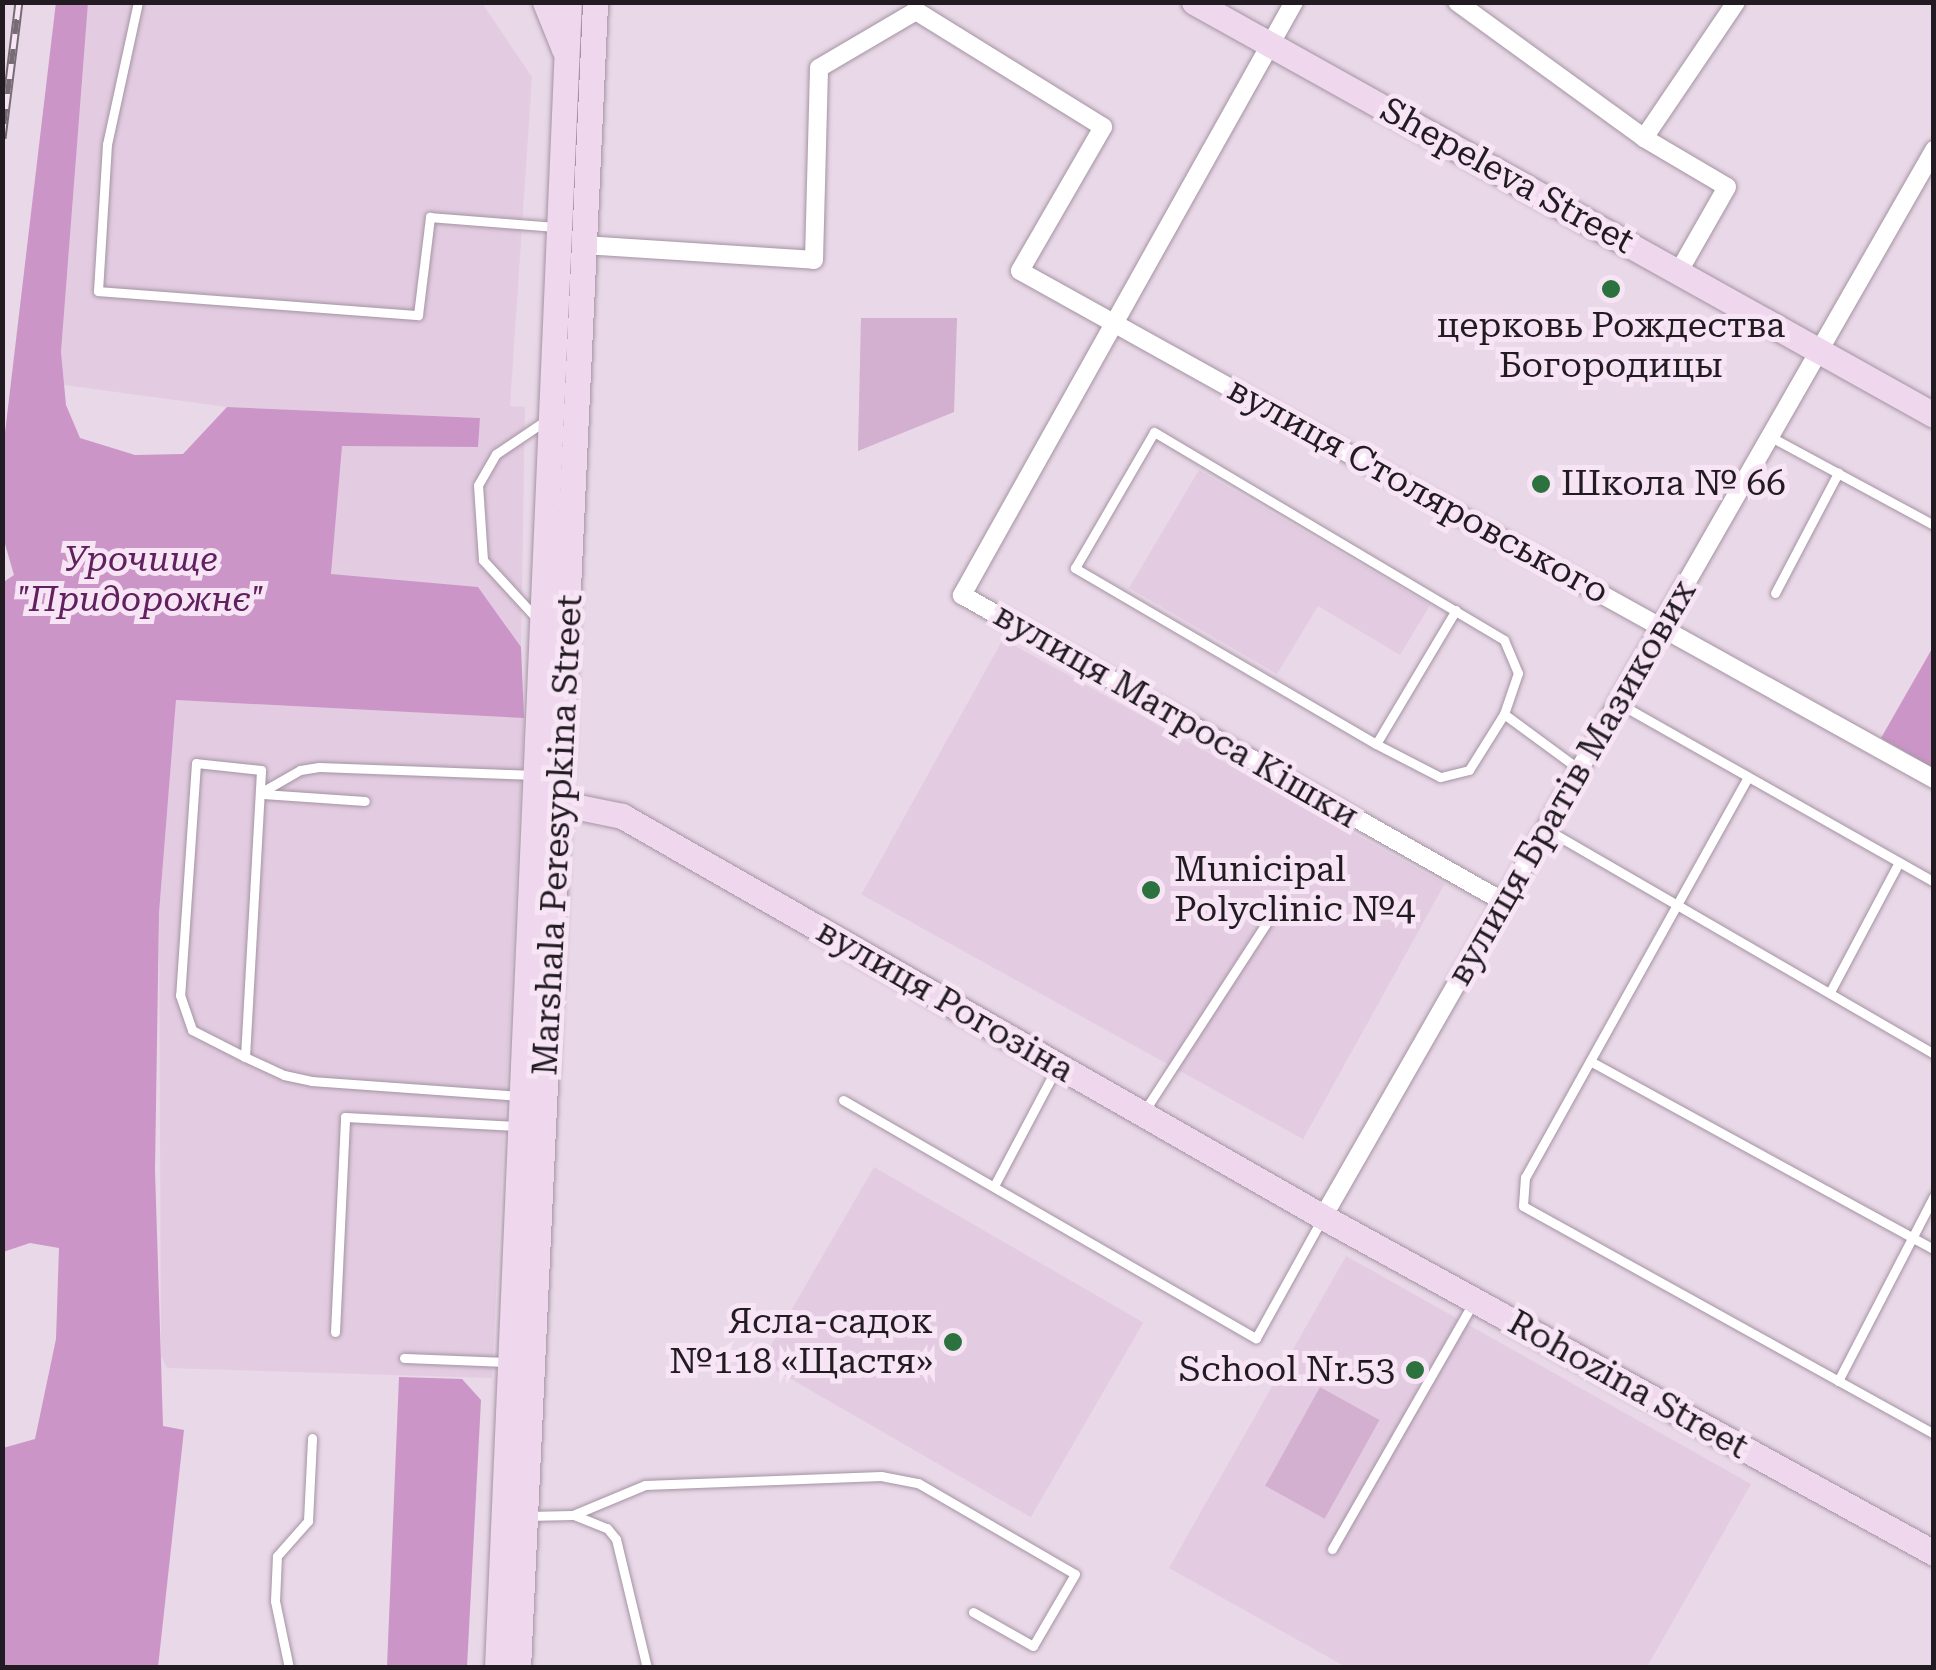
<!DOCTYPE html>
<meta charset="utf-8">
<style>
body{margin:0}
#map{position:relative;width:1936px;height:1670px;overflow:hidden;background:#e9d8e7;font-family:"Roboto Serif",serif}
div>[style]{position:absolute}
.built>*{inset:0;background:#e3cce1;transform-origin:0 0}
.green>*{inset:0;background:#d3afd0;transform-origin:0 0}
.forest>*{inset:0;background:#cc95c8}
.roads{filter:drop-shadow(0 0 2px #a494a3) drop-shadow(0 0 2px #a494a3)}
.lane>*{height:9px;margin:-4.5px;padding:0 4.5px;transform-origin:4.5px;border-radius:4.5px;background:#fff}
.street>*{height:18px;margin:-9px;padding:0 9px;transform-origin:9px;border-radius:9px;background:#fff}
.secondary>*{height:25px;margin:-12.5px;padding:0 12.5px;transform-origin:12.5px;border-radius:12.5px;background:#efd7ed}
.rail>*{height:9px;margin-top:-4.5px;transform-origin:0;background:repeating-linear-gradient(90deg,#f7e5f5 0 15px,#776c76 0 30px);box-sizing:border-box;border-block:2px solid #776c76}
.dots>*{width:28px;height:28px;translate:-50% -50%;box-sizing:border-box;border:5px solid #f7e5f5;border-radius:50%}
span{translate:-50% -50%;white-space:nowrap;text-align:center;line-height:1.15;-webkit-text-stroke:10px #f7e5f5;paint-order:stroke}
.street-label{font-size:35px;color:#221c22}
.poi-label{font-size:35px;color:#221c22}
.left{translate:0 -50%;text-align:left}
.right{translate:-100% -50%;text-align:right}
.park-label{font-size:35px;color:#61215f;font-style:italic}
.frame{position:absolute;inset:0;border:5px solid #221c22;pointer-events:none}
</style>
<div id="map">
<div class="built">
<div style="clip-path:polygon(88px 3px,482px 3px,532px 77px,510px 406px,525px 407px,521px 647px,478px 587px,331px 575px,341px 445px,477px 447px,480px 418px,227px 407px,64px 385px,61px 352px)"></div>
<div style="clip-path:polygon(1199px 470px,1430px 605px,1400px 655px,1318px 606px,1277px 674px,1129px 588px)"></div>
<div style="left:1003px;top:639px;width:505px;height:292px;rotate:29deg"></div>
<div style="clip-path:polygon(176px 700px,524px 718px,492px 1378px,167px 1368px,161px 1356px,159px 914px)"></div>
<div style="left:874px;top:1167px;width:311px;height:225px;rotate:30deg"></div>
<div style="clip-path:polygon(1346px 1256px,1751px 1484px,1647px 1667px,1346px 1667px,1169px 1568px)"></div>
</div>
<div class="green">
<div style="clip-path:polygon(861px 318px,957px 318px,954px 412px,858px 451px)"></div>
<div style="left:1320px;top:1387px;width:68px;height:113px;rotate:29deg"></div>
</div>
<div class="forest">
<div style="clip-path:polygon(56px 2px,88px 3px,61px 352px,66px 405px,80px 438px,135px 455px,183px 454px,227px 407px,480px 418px,478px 447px,342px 446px,331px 574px,478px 587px,521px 647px,524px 718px,176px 700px,159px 913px,155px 1170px,163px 1426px,184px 1430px,158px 1667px,3px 1667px,3px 1448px,35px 1439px,56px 1339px,59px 1248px,30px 1243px,3px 1252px,2px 583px,14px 575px,3px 537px,2px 458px)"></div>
<div style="clip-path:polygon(1933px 647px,1933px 768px,1881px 738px)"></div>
<div style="clip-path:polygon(399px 1377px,462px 1379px,481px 1400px,467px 1667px,387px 1667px)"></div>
</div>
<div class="roads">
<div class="lane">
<div style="left:138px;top:2px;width:145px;rotate:102.3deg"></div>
<div style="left:107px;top:144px;width:147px;rotate:93.5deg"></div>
<div style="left:98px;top:291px;width:321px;rotate:4.3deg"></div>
<div style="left:418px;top:315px;width:99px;rotate:-83deg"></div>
<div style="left:430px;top:217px;width:128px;rotate:4.5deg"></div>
<div style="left:1154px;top:432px;width:407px;rotate:30.7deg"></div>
<div style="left:1504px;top:640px;width:36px;rotate:67deg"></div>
<div style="left:1518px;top:673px;width:43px;rotate:108.9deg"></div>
<div style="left:1504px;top:714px;width:66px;rotate:122deg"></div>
<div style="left:1469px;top:770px;width:30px;rotate:166deg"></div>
<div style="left:1440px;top:777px;width:72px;rotate:-152.7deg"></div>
<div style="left:1376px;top:744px;width:349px;rotate:-149.7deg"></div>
<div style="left:1075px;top:568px;width:157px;rotate:-59.8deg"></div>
<div style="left:1771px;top:437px;width:185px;rotate:28.4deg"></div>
<div style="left:1775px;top:593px;width:136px;rotate:-62.3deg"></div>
<div style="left:539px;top:621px;width:83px;rotate:-132.6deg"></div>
<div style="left:483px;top:560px;width:75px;rotate:-93.8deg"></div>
<div style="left:478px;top:485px;width:36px;rotate:-60deg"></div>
<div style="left:496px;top:454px;width:59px;rotate:-34deg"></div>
<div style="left:1618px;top:703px;width:363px;rotate:29.5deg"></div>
<div style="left:1504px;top:714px;width:93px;rotate:36.3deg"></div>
<div style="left:1376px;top:744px;width:156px;rotate:-59.2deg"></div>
<div style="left:1748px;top:777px;width:458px;rotate:119.1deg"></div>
<div style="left:1525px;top:1177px;width:29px;rotate:94deg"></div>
<div style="left:1523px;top:1206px;width:470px;rotate:29deg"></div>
<div style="left:260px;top:793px;width:46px;rotate:-29.9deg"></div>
<div style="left:300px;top:770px;width:19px;rotate:-9deg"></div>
<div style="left:319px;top:767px;width:216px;rotate:2.1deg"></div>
<div style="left:263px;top:794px;width:102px;rotate:3.9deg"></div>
<div style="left:1546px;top:829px;width:449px;rotate:30.1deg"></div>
<div style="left:1830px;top:992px;width:147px;rotate:-62deg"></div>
<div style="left:245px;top:1057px;width:287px;rotate:-86.8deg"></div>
<div style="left:261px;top:770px;width:65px;rotate:-173.9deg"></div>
<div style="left:196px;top:763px;width:233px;rotate:93.9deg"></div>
<div style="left:180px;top:995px;width:37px;rotate:71deg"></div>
<div style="left:192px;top:1030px;width:59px;rotate:27deg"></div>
<div style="left:245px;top:1057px;width:43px;rotate:24.8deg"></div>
<div style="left:284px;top:1075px;width:29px;rotate:12deg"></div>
<div style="left:312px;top:1081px;width:208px;rotate:4.1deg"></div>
<div style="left:1590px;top:1061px;width:392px;rotate:28.7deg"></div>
<div style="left:843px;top:1100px;width:477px;rotate:30deg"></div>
<div style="left:1256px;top:1338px;width:136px;rotate:-61deg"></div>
<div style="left:1145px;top:1110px;width:228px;rotate:-57deg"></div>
<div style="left:994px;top:1186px;width:132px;rotate:-62.1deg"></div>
<div style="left:335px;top:1332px;width:215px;rotate:-87.3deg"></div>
<div style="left:345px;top:1117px;width:172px;rotate:3deg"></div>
<div style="left:404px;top:1358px;width:104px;rotate:2.2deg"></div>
<div style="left:1838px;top:1381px;width:208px;rotate:-62.6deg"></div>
<div style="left:574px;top:1515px;width:35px;rotate:22deg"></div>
<div style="left:607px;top:1528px;width:14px;rotate:51deg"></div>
<div style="left:616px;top:1539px;width:133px;rotate:76.5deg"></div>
<div style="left:526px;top:1516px;width:47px;rotate:-1.2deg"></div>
<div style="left:573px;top:1515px;width:78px;rotate:-22.6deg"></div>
<div style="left:645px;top:1485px;width:236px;rotate:-2.2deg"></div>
<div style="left:881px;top:1476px;width:38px;rotate:11deg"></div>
<div style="left:918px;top:1483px;width:181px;rotate:30.1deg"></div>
<div style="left:1075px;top:1574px;width:83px;rotate:120.3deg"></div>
<div style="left:1033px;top:1646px;width:69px;rotate:-150.5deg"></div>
<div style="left:1332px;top:1549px;width:284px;rotate:-60.2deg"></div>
<div style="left:289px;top:1668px;width:68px;rotate:-101.8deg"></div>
<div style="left:275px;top:1601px;width:45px;rotate:-87.5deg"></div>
<div style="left:277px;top:1556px;width:47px;rotate:-48.5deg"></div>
<div style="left:308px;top:1521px;width:83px;rotate:-87.2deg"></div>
</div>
<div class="street">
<div style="left:1294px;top:2px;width:680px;rotate:119.24deg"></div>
<div style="left:962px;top:595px;width:623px;rotate:29.53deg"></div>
<div style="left:1457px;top:2px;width:231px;rotate:36deg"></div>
<div style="left:1644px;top:138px;width:96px;rotate:30.6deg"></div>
<div style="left:1727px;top:187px;width:97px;rotate:119.7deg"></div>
<div style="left:1644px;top:138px;width:164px;rotate:-55.9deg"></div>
<div style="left:585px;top:245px;width:229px;rotate:3.7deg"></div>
<div style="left:814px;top:260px;width:192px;rotate:-88.5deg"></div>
<div style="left:819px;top:68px;width:113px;rotate:-30.4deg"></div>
<div style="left:916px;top:11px;width:220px;rotate:31.8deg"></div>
<div style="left:1103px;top:127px;width:166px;rotate:120deg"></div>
<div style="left:1020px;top:271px;width:1046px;rotate:29.07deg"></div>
<div style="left:1323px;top:1217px;width:1230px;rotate:-60.2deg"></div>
</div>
<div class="secondary">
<div style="left:545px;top:2px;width:51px;rotate:68deg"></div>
<div style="left:1194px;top:2px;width:847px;rotate:29.17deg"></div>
<div style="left:544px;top:800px;width:80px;rotate:11.6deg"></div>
<div style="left:622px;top:816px;width:808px;rotate:29.77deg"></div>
<div style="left:1323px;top:1217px;width:697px;rotate:28.81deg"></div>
<div style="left:497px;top:1668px;width:1668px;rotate:-87.53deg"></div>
<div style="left:518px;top:1668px;width:1668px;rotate:-87.35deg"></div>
</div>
</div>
<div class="rail">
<div style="left:2px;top:138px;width:137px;rotate:-82.9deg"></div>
</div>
<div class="dots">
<div style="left:1611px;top:289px;background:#2c723e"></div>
<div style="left:1541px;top:484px;background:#2c723e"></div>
<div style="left:1151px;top:890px;background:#2c723e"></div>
<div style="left:953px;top:1342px;background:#2c723e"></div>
<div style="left:1415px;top:1370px;background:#2c723e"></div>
</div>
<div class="street-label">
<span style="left:1507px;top:176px;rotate:29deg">Shepeleva Street</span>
<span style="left:1418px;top:491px;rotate:29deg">вулиця Столяровського</span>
<span style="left:1176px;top:716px;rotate:30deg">вулиця Матроса Кішки</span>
<span style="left:1572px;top:783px;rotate:-60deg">вулиця Братів Мазикових</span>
<span style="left:558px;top:835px;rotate:-87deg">Marshala Peresypkina Street</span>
<span style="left:945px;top:1001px;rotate:30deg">вулиця Рогозіна</span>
<span style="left:1628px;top:1385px;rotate:29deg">Rohozina Street</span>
</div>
<div class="poi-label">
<span style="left:1611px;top:346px">церковь Рождества<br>Богородицы</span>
<span class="left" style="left:1561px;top:484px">Школа № 66</span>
<span class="left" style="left:1174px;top:890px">Municipal<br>Polyclinic №4</span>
<span class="right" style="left:933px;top:1342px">Ясла-садок<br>№118 «Щастя»</span>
<span class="right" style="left:1395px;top:1370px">School Nr.53</span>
</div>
<div class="park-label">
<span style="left:141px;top:580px">Урочище<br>"Придорожнє"</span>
</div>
<div class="frame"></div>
</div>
